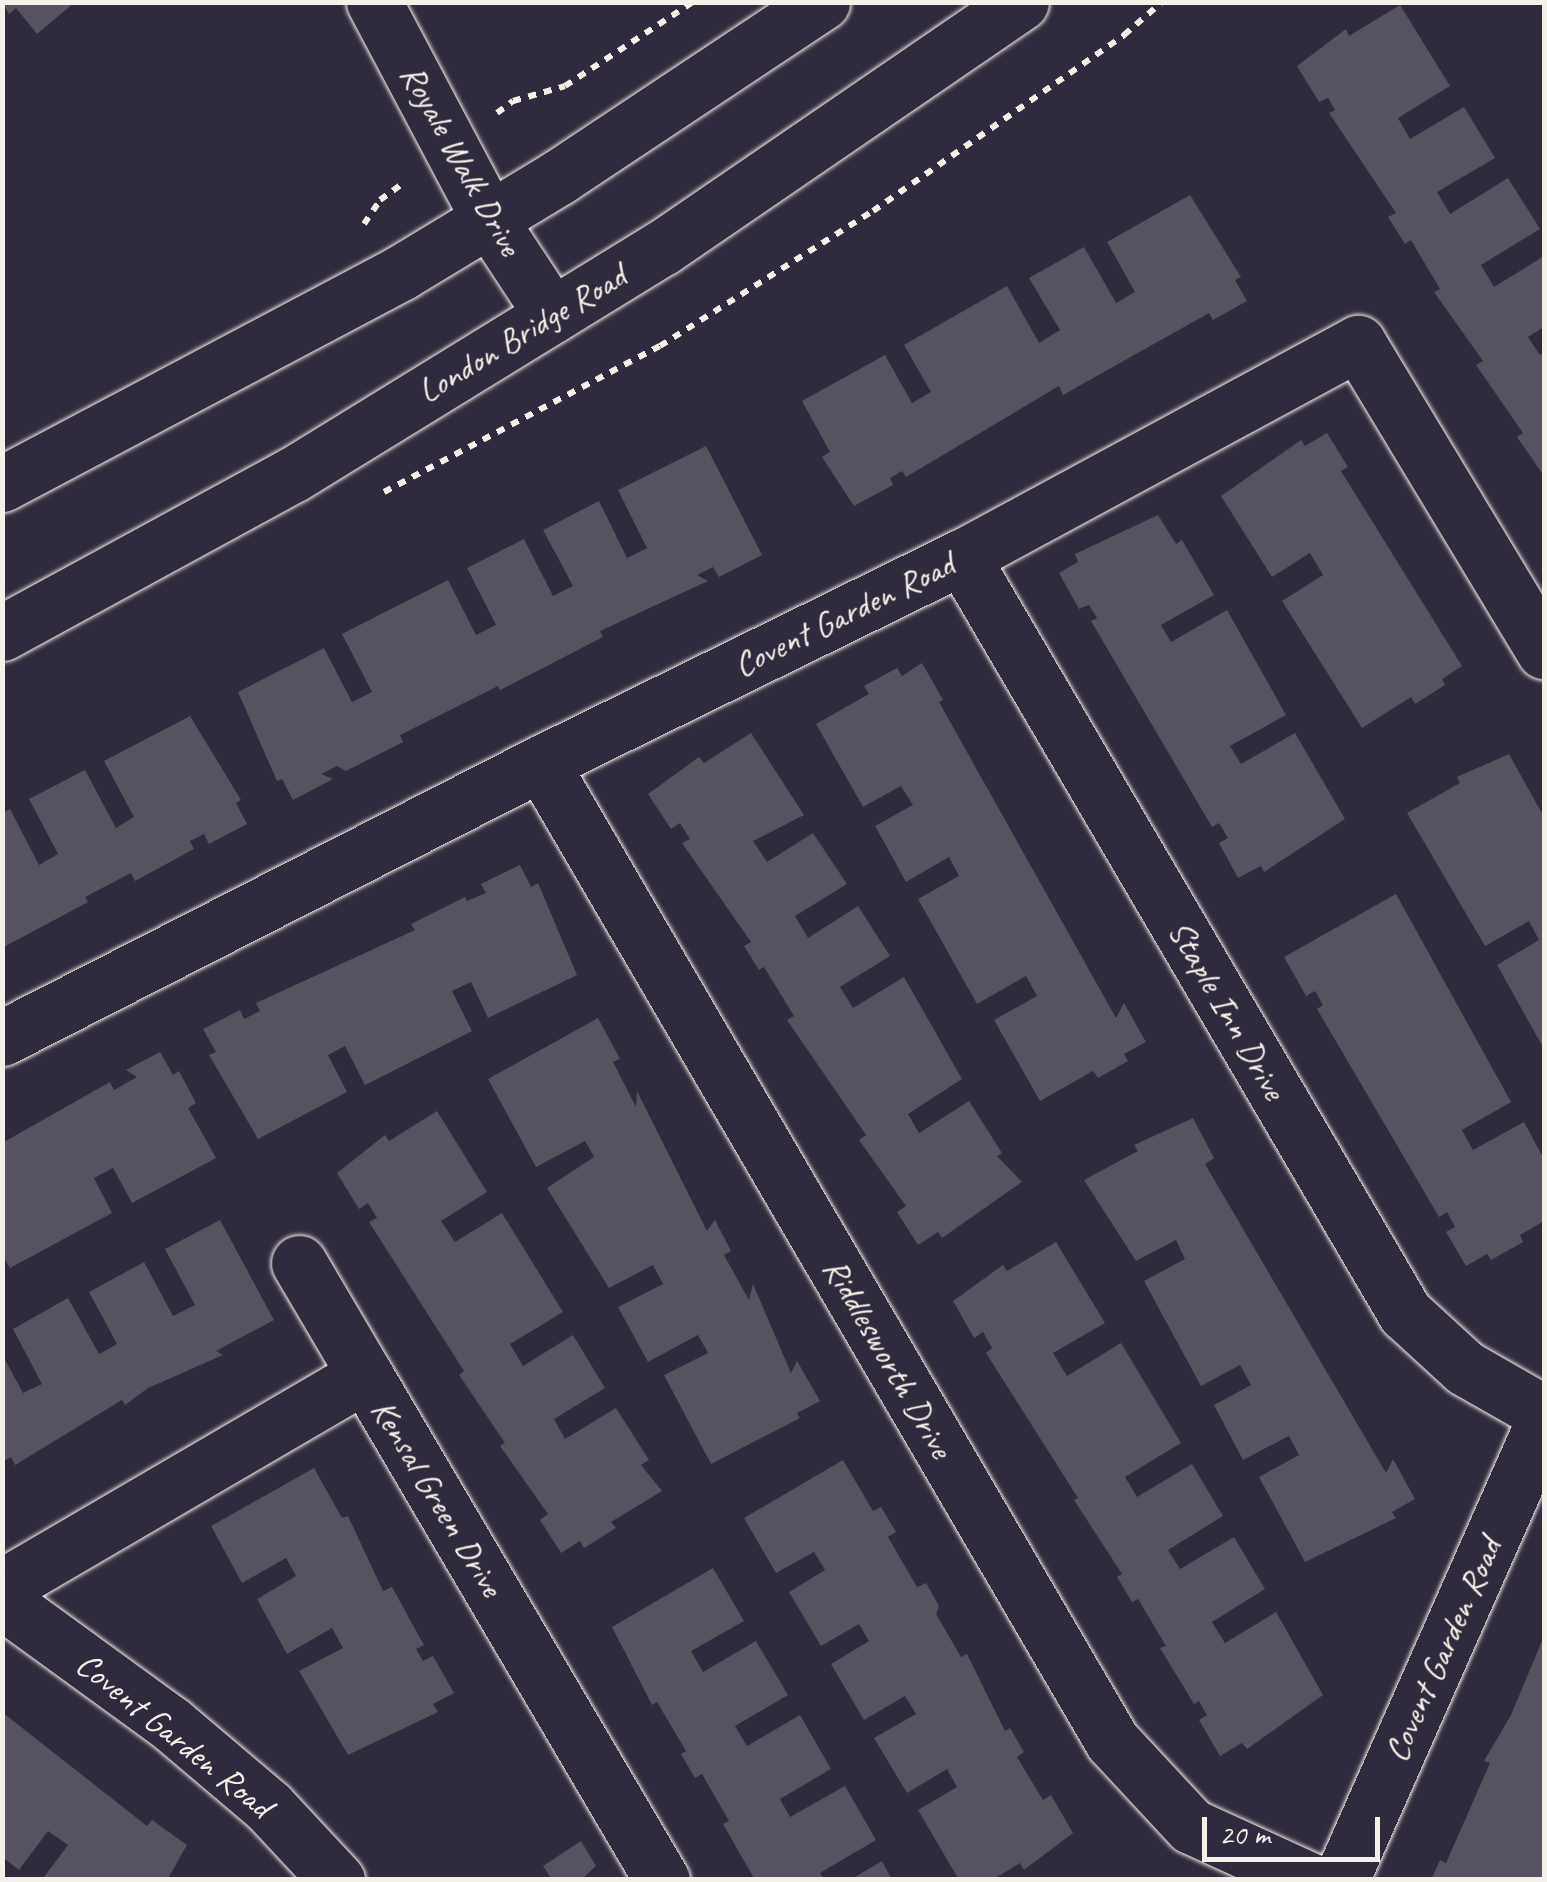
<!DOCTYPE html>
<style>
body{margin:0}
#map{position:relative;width:1547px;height:1882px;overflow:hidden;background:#2f2a3d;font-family:Caveat,sans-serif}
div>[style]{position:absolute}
.building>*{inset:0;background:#56525f}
.path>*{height:6px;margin-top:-3px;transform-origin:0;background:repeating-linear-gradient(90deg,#f4f1e8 0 8px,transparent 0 16px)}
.roads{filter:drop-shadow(0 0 2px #f4f1e8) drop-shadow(0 0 2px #f4f1e8)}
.minor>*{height:55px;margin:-27.5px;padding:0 27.5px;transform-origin:27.5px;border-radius:27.5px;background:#2f2a3d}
.major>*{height:55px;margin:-27.5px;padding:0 27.5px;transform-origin:27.5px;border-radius:27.5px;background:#2f2a3d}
span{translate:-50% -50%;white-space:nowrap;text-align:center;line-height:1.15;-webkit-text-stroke:8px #2f2a3d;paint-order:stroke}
.street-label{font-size:35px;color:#f4f1e8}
.frame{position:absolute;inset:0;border:5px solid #f4f1e8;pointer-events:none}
.scale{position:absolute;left:1202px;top:1817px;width:178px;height:45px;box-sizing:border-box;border:5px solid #f4f1e8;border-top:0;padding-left:12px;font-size:30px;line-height:35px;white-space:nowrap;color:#f4f1e8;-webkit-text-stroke:8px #2f2a3d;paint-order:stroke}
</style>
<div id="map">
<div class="building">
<div style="clip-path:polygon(2px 2px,75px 2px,37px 34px,16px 8px,9px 14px)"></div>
<div style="clip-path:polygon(1400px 5px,1450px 86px,1398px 118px,1410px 139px,1464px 107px,1495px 158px,1437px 192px,1450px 214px,1508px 178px,1540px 229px,1481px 265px,1494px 287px,1544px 256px,1544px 327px,1528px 337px,1540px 355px,1544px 352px,1544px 476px,1517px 437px,1523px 433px,1476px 365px,1483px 361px,1434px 292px,1440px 289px,1411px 240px,1405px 244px,1388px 217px,1396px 213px,1329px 113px,1335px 110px,1328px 98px,1319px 102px,1297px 66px,1346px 29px,1349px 36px)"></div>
<div style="clip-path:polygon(1190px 195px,1241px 277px,1235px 280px,1247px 301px,1213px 320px,1209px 313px,1063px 395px,1059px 386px,906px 477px,902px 471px,890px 478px,893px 485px,854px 506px,822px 457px,830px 452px,802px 401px,885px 355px,912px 403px,931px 392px,904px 345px,1007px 286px,1039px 343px,1060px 330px,1029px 278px,1084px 247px,1116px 303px,1135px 292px,1107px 242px)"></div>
<div style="clip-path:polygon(1327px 433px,1348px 467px,1341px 471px,1462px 666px,1442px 679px,1445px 685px,1415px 704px,1411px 697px,1362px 728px,1282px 601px,1323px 575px,1310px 553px,1272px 577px,1221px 496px,1301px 440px,1305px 446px)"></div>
<div style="clip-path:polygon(706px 446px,762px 555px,719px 577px,713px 567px,697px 575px,708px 581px,600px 631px,603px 637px,500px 690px,498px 686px,400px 735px,403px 742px,346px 771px,337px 766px,321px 774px,333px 779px,293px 800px,282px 779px,277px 781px,238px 692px,324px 648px,352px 702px,372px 692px,342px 634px,448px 580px,476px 635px,496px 625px,467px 568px,524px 539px,553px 596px,573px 586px,543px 530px,599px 501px,627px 558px,647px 548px,618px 490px)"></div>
<div style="clip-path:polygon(1158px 515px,1176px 544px,1182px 540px,1214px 595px,1161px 625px,1171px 642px,1227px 610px,1286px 715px,1230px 746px,1241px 764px,1295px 733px,1345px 819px,1264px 872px,1261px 866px,1238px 878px,1219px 843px,1228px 838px,1219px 823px,1212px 827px,1091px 621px,1097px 618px,1089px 605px,1079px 609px,1059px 573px,1078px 562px,1075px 554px)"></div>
<div style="clip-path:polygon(922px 663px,943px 700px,939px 702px,1116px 1018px,1124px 1003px,1146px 1042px,1124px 1054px,1128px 1061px,1098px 1078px,1093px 1071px,1040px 1101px,994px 1020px,1037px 996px,1026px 976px,977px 1004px,918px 899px,959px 876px,949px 857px,906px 882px,875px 826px,913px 805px,901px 786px,863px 807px,816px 724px,869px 694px,864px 686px,897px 668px,902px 676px)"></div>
<div style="clip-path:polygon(190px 716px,241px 800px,236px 803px,247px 824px,209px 844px,204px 834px,190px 841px,194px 849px,135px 881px,131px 873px,85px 897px,88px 902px,2px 948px,2px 813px,10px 809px,39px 865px,58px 854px,29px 799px,85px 770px,116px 828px,134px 817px,104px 761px)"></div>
<div style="clip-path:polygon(751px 733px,804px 815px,753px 841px,767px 862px,813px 833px,847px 884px,795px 916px,808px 938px,858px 906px,890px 956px,840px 987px,853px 1008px,904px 977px,962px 1079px,908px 1114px,919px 1133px,969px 1101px,1002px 1153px,997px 1156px,1022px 1182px,942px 1238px,938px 1232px,918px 1245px,897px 1212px,906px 1206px,859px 1140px,866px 1135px,787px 1020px,794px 1016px,764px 967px,759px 970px,744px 946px,751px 942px,682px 843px,690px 839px,680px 823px,671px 829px,648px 794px,699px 757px,704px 763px)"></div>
<div style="clip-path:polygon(1509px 754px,1544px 817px,1544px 1049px,1497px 965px,1539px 940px,1529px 921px,1485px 946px,1407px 813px,1460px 783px,1457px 777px)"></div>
<div style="clip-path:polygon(520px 865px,531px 887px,538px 883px,577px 975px,488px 1018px,471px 982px,452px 991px,472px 1031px,365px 1085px,345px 1046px,328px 1055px,347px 1092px,258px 1139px,209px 1055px,216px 1052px,203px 1029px,240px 1010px,244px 1019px,260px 1011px,256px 1003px,415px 930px,411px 924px,465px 897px,467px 901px,486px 893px,481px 884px)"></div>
<div style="clip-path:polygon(1396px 894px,1511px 1102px,1462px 1130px,1473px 1150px,1524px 1122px,1544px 1159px,1544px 1221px,1520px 1235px,1523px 1242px,1491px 1260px,1487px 1254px,1466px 1266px,1446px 1232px,1455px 1227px,1447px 1212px,1439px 1217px,1317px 1009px,1323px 1005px,1315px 991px,1306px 996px,1284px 957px)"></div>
<div style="clip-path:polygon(598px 1018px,620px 1059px,613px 1062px,636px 1107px,637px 1091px,707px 1231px,715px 1220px,731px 1251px,724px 1255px,749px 1300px,753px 1284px,791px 1373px,797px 1361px,820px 1401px,797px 1413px,800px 1418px,711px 1464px,664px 1375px,708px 1353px,698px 1335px,648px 1362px,618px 1307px,663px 1284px,653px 1265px,609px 1288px,547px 1188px,594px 1157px,585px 1141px,536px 1167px,488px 1079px)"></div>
<div style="clip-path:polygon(160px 1052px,173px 1075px,179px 1071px,196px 1103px,188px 1108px,216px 1158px,132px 1203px,113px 1168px,94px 1178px,112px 1213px,10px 1268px,2px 1255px,2px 1143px,110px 1082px,114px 1090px,137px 1077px,126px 1070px)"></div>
<div style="clip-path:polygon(437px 1111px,487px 1192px,441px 1221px,455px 1242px,502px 1213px,563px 1312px,510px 1344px,523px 1366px,573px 1335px,605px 1388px,554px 1419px,565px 1439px,616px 1408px,649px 1460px,641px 1465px,662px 1491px,611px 1522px,616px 1528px,584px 1548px,580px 1541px,561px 1553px,540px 1520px,548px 1514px,500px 1446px,505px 1443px,459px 1375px,464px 1371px,369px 1222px,377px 1218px,368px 1203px,359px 1209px,337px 1173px,385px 1135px,389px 1141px)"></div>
<div style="clip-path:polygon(1193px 1118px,1214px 1158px,1205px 1164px,1386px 1473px,1393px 1459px,1415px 1499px,1392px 1512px,1396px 1518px,1305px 1562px,1259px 1477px,1299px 1455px,1289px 1436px,1243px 1460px,1214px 1405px,1251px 1385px,1240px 1365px,1201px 1386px,1144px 1281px,1185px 1259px,1176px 1240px,1136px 1261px,1084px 1180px,1138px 1151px,1134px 1145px)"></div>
<div style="clip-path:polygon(220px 1220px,274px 1320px,216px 1351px,223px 1355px,148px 1388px,125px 1405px,122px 1400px,15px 1465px,11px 1457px,2px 1462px,2px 1354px,23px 1393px,42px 1384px,13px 1329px,68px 1298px,99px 1354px,117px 1344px,89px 1292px,144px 1262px,173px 1316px,195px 1305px,165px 1249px)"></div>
<div style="clip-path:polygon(1056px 1242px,1105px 1323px,1053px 1353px,1067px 1376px,1121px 1343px,1181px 1443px,1125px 1477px,1137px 1497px,1192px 1464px,1223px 1516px,1168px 1550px,1180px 1569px,1234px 1537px,1265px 1589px,1212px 1622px,1225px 1643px,1276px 1612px,1323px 1695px,1247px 1749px,1242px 1743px,1220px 1756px,1199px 1720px,1207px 1715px,1199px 1701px,1194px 1704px,1160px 1648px,1166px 1646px,1138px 1599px,1132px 1602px,1117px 1577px,1122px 1574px,1074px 1500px,1078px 1498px,986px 1353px,992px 1348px,983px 1332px,974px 1338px,953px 1301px,1003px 1265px,1007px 1271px)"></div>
<div style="clip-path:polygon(843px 1460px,873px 1511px,881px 1507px,896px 1532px,888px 1537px,917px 1587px,926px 1583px,939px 1606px,936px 1614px,961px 1657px,967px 1654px,1005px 1731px,1010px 1728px,1024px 1752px,1017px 1757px,1043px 1800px,1051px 1795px,1073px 1833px,1024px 1870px,1020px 1863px,992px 1880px,959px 1880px,918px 1810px,957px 1787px,947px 1769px,907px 1793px,874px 1738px,916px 1714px,905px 1696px,864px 1720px,831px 1664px,869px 1641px,859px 1624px,821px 1646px,789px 1592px,825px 1570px,814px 1552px,776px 1573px,744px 1518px)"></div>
<div style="clip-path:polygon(314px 1468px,342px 1518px,348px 1516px,383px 1591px,392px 1587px,424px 1645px,416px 1649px,423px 1661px,433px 1656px,454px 1693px,433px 1704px,438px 1712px,348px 1755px,299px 1671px,343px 1648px,332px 1628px,287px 1654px,257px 1599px,296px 1576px,286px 1558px,242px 1583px,211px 1526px)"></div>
<div style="clip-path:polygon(713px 1568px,744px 1621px,691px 1651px,703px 1672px,756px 1641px,788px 1695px,735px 1726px,747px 1746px,800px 1715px,831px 1769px,780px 1799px,790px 1817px,845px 1786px,876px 1840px,820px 1873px,824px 1880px,755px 1880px,723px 1824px,729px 1821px,702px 1774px,695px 1778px,681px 1754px,686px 1751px,657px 1702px,652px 1705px,612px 1627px)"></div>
<div style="clip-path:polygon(1544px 1636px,1544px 1880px,1431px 1880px,1440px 1860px,1446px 1863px,1490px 1763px,1484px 1761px,1511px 1715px)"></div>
<div style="clip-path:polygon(2px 1712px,147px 1826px,152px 1820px,187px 1845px,167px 1880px,42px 1880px,68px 1845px,48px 1831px,19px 1870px,2px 1857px)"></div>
<div style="clip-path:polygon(581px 1841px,596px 1866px,581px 1880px,552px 1880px,543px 1866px)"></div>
<div style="clip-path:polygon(882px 1861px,892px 1880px,850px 1880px)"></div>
</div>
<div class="path">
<div style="left:497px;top:113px;width:20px;rotate:-37deg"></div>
<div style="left:513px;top:101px;width:54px;rotate:-16.1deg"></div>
<div style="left:565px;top:86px;width:153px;rotate:-33.3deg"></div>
<div style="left:364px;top:224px;width:29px;rotate:-56deg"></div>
<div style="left:380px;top:200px;width:29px;rotate:-36deg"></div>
<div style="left:384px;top:492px;width:312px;rotate:-27.9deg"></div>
<div style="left:660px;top:346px;width:252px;rotate:-32.4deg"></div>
<div style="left:873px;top:211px;width:307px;rotate:-35deg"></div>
<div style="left:1124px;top:35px;width:50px;rotate:-41deg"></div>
</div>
<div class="roads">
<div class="minor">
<div style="left:374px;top:2px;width:246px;rotate:62.1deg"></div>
<div style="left:489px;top:219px;width:115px;rotate:56.7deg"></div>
<div style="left:962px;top:557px;width:876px;rotate:59.63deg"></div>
<div style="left:1405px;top:1313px;width:81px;rotate:42.5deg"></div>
<div style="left:1465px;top:1368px;width:91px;rotate:29.7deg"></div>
<div style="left:541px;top:763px;width:1132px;rotate:59.72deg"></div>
<div style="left:1112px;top:1741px;width:116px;rotate:47.1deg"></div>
<div style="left:1191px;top:1826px;width:130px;rotate:24.6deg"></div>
<div style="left:2px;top:1038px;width:605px;rotate:-27.03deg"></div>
<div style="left:541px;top:763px;width:469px;rotate:-26.1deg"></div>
<div style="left:962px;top:557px;width:450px;rotate:-28.4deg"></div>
<div style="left:1358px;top:343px;width:360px;rotate:58.9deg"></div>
<div style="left:299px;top:1263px;width:130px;rotate:59.5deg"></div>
<div style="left:2px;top:1587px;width:420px;rotate:-30.3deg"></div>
<div style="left:365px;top:1375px;width:586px;rotate:59.54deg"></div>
<div style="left:2px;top:1601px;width:208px;rotate:36deg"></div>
<div style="left:170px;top:1723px;width:130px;rotate:40.3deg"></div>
<div style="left:269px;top:1807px;width:100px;rotate:47deg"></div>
<div style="left:1341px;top:1880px;width:503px;rotate:-66.19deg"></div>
</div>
<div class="major">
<div style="left:2px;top:484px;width:453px;rotate:-27.9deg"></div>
<div style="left:402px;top:272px;width:184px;rotate:-31.2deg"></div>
<div style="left:559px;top:177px;width:316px;rotate:-33.6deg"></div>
<div style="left:2px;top:633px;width:332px;rotate:-28.6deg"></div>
<div style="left:294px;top:474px;width:432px;rotate:-31.6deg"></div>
<div style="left:662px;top:248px;width:435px;rotate:-34.4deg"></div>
</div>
</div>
<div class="street-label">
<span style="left:461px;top:160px;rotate:61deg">Royale Walk Drive</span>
<span style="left:522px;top:334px;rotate:-31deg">London Bridge Road</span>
<span style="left:844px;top:615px;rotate:-26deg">Covent Garden Road</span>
<span style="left:1227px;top:1010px;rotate:60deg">Staple Inn Drive</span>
<span style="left:888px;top:1358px;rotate:60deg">Riddlesworth Drive</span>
<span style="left:437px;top:1498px;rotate:59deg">Kensal Green Drive</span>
<span style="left:1443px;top:1650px;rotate:-66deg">Covent Garden Road</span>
<span style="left:174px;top:1735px;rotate:39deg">Covent Garden Road</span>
</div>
<div class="frame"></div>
<div class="scale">20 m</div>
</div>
